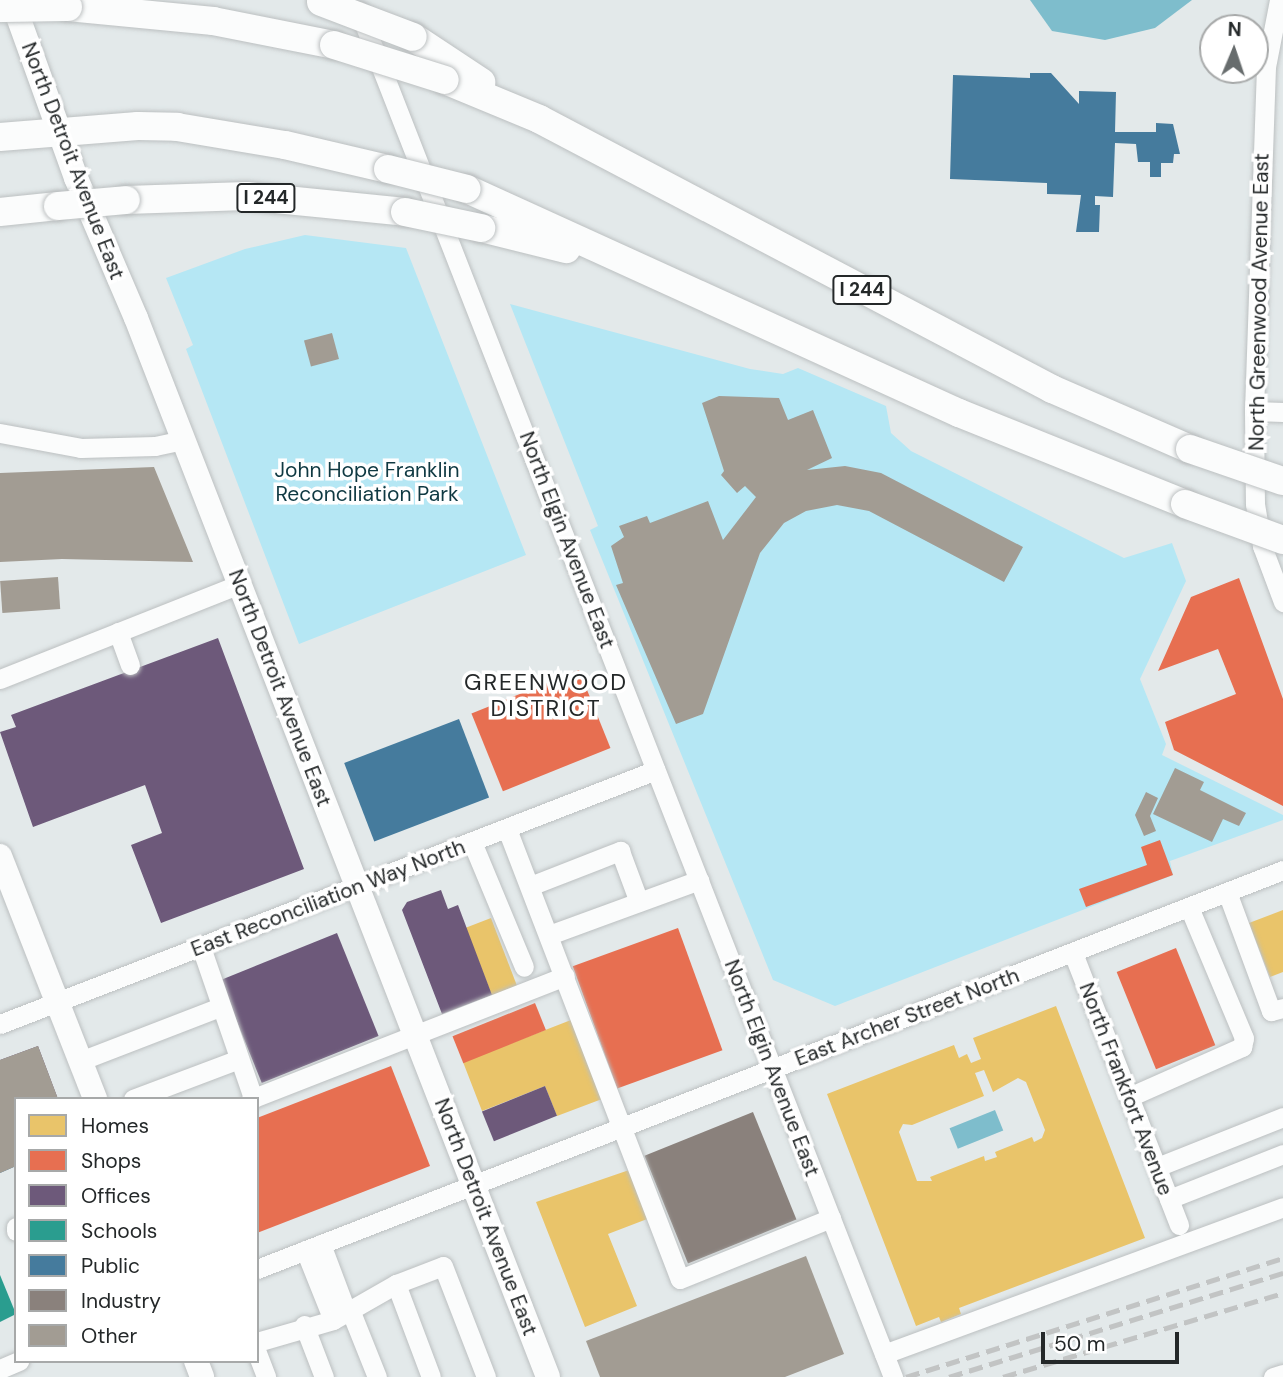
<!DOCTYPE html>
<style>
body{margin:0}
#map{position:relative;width:1283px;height:1377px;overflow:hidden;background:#e3e9ea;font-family:"DM Sans",sans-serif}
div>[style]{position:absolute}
.green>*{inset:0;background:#b5e7f4}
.water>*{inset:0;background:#7ebdcc;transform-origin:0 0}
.homes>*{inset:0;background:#e9c46a;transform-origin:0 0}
.shops>*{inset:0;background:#e76f51;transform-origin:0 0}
.offices>*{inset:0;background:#6d597a;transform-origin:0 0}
.schools>*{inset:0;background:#2a9d8f}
.public>*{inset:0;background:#457b9d;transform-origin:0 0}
.industry>*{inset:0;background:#8a817c;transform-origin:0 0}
.building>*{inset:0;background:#a29c93;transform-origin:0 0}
.roads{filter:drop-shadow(0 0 2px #bcc0c1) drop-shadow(0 0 2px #bcc0c1)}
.minor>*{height:19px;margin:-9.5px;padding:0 9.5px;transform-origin:9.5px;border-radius:9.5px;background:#fbfcfc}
.major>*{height:24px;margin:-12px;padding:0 12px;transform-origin:12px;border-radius:12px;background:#fbfcfc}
.highway>*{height:28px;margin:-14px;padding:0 14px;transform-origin:14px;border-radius:14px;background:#fbfcfc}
.rail>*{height:5px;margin-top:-2.5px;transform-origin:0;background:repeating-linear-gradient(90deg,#c2c4c4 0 14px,transparent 0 21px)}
.bridges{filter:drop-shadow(0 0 2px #bcc0c1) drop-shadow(0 0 2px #bcc0c1)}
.highway-bridge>*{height:28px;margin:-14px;padding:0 14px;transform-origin:14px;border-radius:14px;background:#fbfcfc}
span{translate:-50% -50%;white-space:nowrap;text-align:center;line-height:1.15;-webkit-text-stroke:7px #fff;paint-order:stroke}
.shield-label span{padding:2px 5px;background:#fff;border:2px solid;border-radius:5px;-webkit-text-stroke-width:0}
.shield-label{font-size:19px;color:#242829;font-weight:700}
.street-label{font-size:21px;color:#242829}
.park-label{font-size:21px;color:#0f3942}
.neighbourhood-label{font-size:23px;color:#242829;letter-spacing:2px}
.legend{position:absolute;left:14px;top:1097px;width:245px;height:266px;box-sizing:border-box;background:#fff;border:2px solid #a7a9a9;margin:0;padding:9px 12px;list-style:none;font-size:21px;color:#242829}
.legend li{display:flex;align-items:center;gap:14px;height:35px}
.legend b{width:35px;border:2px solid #a7a9a9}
.north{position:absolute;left:1199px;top:14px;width:70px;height:70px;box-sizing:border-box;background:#fff;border:2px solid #a7a9a9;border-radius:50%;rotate:2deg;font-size:19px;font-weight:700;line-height:28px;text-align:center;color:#242829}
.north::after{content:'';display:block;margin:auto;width:24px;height:32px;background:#676c6d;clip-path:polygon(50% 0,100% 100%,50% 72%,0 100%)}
.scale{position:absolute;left:1041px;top:1332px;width:138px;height:32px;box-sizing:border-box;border:4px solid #242829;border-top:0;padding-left:9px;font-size:21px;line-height:24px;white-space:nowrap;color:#242829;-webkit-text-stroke:5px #fff;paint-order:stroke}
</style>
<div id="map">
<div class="green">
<div style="clip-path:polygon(305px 235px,406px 248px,526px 555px,299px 644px,186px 349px,193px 345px,166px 278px,245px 249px)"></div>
<div style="clip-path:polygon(510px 304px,750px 369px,783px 374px,798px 368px,886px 406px,891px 433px,911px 451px,1124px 558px,1172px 543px,1186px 581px,1140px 679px,1166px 744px,1162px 755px,1283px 815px,1283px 820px,1170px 861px,1173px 875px,835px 1006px,773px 980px,590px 530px,598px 526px)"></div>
</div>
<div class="water">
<div style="clip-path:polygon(1030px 0,1192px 0,1155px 28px,1105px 40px,1052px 31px)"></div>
<div style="left:995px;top:1110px;width:22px;height:49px;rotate:68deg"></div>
</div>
<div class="homes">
<div style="clip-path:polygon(1283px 910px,1283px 972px,1270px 977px,1249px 923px)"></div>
<div style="left:491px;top:918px;width:73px;height:27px;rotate:69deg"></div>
<div style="clip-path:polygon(evenodd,1056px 1006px,1145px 1238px,959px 1308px,961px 1314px,941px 1322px,939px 1317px,916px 1326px,827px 1094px,954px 1045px,959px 1058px,967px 1054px,971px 1063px,981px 1059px,973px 1038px,1056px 1006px,984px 1070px,993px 1092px,1018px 1078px,1026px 1082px,1045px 1130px,1042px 1138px,1034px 1142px,1032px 1137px,995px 1152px,997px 1157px,985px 1161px,984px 1156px,930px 1177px,932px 1181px,917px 1181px,899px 1132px,903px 1124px,912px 1125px,984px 1096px,975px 1073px,984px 1070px)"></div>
<div style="clip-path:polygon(571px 1020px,602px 1099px,557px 1116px,545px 1086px,482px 1111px,463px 1062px)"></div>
<div style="clip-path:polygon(635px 1168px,655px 1216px,608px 1234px,637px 1306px,585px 1327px,536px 1202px)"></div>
</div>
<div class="shops">
<div style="clip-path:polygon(1239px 578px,1283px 699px,1283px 806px,1174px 750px,1165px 722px,1236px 694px,1218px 649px,1158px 671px,1191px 597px)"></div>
<div style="left:579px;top:670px;width:84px;height:116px;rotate:68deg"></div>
<div style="clip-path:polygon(1160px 840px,1173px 875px,1086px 907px,1079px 889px,1147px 865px,1141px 847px)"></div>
<div style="left:678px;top:928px;width:130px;height:112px;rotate:70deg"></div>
<div style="left:1176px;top:948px;width:105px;height:64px;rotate:68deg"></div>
<div style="left:535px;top:1003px;width:29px;height:89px;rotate:68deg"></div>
<div style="clip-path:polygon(391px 1066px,430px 1166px,257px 1233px,257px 1118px)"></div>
</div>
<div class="offices">
<div style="clip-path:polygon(218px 638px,304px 869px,161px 923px,131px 845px,162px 833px,145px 785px,33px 827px,0 732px,16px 727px,11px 715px)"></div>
<div style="clip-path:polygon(441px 890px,448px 909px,458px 905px,492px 995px,442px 1014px,402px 910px,407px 902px)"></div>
<div style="left:337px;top:933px;width:111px;height:126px;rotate:68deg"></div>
<div style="clip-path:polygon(38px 1046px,58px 1099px,16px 1099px,16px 1106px,0 1060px)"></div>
<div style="left:545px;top:1086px;width:32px;height:68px;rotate:68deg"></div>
</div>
<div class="schools">
<div style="clip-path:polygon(0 1275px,16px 1314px,0 1322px)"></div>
</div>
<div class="public">
<div style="clip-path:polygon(1030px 73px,1051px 73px,1079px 104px,1079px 91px,1116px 92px,1115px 132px,1156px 132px,1156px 123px,1173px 124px,1180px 154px,1174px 154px,1173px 163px,1161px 163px,1161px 177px,1150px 177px,1150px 162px,1138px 162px,1136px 144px,1115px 143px,1113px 197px,1095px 196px,1095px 205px,1100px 205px,1099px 232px,1076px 232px,1081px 195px,1047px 194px,1047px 183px,950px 179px,953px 75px,1030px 78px)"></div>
<div style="left:459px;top:719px;width:84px;height:123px;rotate:69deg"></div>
<div style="clip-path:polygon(0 1067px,16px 1107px,16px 1166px,0 1173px)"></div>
</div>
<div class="industry">
<div style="left:753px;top:1112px;width:116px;height:117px;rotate:68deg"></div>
</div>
<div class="building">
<div style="left:332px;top:333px;width:27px;height:29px;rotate:75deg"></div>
<div style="clip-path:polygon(719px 396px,779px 398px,788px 420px,813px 410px,832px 458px,807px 470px,845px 466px,881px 473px,1023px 547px,1004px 582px,869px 511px,837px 505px,806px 511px,784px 523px,760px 553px,703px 714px,676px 724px,616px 585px,623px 583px,611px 546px,624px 537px,619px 526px,647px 516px,650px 523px,708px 501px,723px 540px,756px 497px,745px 486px,737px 493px,721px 475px,724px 471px,702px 403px)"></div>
<div style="clip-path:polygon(154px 467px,193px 562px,62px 559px,0 562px,0 473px)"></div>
<div style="left:58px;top:577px;width:32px;height:58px;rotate:86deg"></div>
<div style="clip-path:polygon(1175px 768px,1204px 782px,1200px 790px,1246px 813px,1239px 826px,1223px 819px,1212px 842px,1153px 814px)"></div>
<div style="clip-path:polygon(1146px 792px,1158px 798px,1150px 816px,1156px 831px,1144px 836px,1135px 815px)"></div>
<div style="clip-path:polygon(38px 1046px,58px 1099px,16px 1099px,16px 1166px,0 1173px,0 1060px)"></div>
<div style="clip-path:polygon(806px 1256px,844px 1354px,785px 1377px,600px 1377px,586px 1341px)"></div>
</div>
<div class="roads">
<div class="minor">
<div style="left:1279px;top:0;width:68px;rotate:101deg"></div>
<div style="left:1266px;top:67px;width:344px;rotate:92deg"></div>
<div style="left:1254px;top:411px;width:93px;rotate:89.4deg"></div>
<div style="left:1255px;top:504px;width:43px;rotate:80.5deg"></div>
<div style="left:1262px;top:546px;width:60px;rotate:69.4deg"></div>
<div style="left:359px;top:11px;width:1467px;rotate:68.65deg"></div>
<div style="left:1254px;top:411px;width:29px;rotate:2deg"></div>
<div style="left:0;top:433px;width:82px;rotate:10.5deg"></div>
<div style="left:81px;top:448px;width:74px;rotate:-1.5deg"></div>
<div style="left:155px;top:446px;width:30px;rotate:-12deg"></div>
<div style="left:118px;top:632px;width:35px;rotate:70deg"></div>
<div style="left:0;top:679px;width:258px;rotate:-21.6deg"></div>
<div style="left:507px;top:829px;width:482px;rotate:69deg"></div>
<div style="left:680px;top:1279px;width:163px;rotate:-22deg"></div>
<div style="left:472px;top:842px;width:135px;rotate:67.4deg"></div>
<div style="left:530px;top:886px;width:97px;rotate:-21.3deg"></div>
<div style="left:620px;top:851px;width:54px;rotate:69.6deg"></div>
<div style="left:1227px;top:892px;width:127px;rotate:69.7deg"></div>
<div style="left:1271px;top:1011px;width:12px;rotate:-14deg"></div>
<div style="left:549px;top:935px;width:160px;rotate:-20.1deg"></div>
<div style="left:201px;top:947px;width:160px;rotate:71deg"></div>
<div style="left:1073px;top:953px;width:292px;rotate:68.7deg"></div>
<div style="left:0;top:1024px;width:703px;rotate:-21.17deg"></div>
<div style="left:80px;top:1061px;width:150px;rotate:-21.1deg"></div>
<div style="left:1129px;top:1097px;width:124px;rotate:-23.9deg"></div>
<div style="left:1242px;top:1047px;width:9px;rotate:-77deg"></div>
<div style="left:1244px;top:1038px;width:142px;rotate:-112.8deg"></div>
<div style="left:133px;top:1099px;width:113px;rotate:-20.7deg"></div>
<div style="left:251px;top:1099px;width:337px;rotate:-21.4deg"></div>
<div style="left:1157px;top:1167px;width:136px;rotate:-21.6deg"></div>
<div style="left:1169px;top:1199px;width:123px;rotate:-21.5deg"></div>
<div style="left:16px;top:1227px;width:4px;rotate:90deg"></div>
<div style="left:321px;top:1244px;width:74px;rotate:69.4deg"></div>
<div style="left:305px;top:1250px;width:75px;rotate:68.2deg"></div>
<div style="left:257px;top:1269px;width:1101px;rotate:-21.25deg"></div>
<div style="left:396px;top:1284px;width:99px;rotate:69.4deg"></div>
<div style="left:351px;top:1312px;width:70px;rotate:68.2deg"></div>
<div style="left:304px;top:1325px;width:56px;rotate:69deg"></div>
<div style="left:257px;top:1342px;width:79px;rotate:-16.1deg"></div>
<div style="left:333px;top:1320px;width:73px;rotate:-29.7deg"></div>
<div style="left:396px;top:1284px;width:50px;rotate:-21deg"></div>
<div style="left:443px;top:1266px;width:119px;rotate:68.8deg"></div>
<div style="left:257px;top:1353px;width:26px;rotate:69deg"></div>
<div style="left:884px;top:1354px;width:425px;rotate:-20.2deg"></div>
<div style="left:0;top:1369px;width:21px;rotate:-23deg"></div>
<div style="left:1273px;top:1377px;width:10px;rotate:-17deg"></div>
</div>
<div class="major">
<div style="left:12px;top:0;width:189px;rotate:70.2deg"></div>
<div style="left:76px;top:178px;width:152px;rotate:66.8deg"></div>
<div style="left:136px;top:318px;width:1136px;rotate:68.74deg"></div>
<div style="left:0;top:856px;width:261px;rotate:68.6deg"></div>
<div style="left:196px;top:1361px;width:17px;rotate:69deg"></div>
</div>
<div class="highway">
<div style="left:68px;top:7px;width:146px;rotate:5.5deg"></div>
<div style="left:213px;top:21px;width:123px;rotate:11.2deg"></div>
<div style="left:413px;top:37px;width:82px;rotate:33.5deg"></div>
<div style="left:445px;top:80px;width:102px;rotate:22.5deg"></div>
<div style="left:539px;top:119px;width:580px;rotate:27.76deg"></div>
<div style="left:1052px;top:389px;width:150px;rotate:23.5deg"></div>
<div style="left:0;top:137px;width:138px;rotate:-4.6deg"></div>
<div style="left:138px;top:126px;width:39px;rotate:1deg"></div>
<div style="left:177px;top:127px;width:109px;rotate:9.5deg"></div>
<div style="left:285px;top:145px;width:106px;rotate:13.1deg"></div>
<div style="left:467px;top:189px;width:541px;rotate:24.48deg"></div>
<div style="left:959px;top:413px;width:244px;rotate:21.9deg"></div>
<div style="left:126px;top:200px;width:120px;rotate:-1.9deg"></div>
<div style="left:246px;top:196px;width:160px;rotate:5.7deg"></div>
<div style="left:0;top:212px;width:58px;rotate:-5.9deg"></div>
<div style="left:481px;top:228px;width:88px;rotate:13.9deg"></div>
</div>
</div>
<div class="rail">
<div style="left:906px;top:1377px;width:395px;rotate:-17.5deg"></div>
<div style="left:949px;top:1377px;width:350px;rotate:-17.3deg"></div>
<div style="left:1003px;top:1377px;width:292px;rotate:-16.7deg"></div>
</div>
<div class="bridges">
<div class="highway-bridge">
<div style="left:321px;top:2px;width:98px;rotate:20.8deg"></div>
<div style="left:0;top:8px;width:68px;rotate:-0.8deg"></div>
<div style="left:334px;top:45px;width:116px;rotate:17.5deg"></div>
<div style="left:388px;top:169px;width:81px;rotate:14.2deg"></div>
<div style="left:58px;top:206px;width:68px;rotate:-5deg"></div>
<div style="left:405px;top:212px;width:78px;rotate:11.9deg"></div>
<div style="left:1190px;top:449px;width:98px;rotate:19deg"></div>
<div style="left:1185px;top:504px;width:104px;rotate:20.2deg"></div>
</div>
</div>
<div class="shield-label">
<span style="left:266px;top:198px">I 244</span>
<span style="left:862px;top:290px">I 244</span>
</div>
<div class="street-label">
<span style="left:73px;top:161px;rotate:69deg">North Detroit Avenue East</span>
<span style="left:1259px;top:302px;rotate:-89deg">North Greenwood Avenue East</span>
<span style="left:567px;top:540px;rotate:69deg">North Elgin Avenue East</span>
<span style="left:280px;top:688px;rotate:69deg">North Detroit Avenue East</span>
<span style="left:328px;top:898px;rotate:-21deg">East Reconciliation Way North</span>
<span style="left:907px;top:1017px;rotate:-21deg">East Archer Street North</span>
<span style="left:772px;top:1068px;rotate:69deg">North Elgin Avenue East</span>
<span style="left:1126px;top:1089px;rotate:69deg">North Frankfort Avenue</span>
<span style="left:486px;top:1217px;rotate:69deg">North Detroit Avenue East</span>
</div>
<div class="park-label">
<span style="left:367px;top:482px">John Hope Franklin<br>Reconciliation Park</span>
</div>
<div class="neighbourhood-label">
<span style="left:546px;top:695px">GREENWOOD<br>DISTRICT</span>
</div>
<ul class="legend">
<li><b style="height:19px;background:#e9c46a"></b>Homes</li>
<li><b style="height:19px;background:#e76f51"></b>Shops</li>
<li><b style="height:19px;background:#6d597a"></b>Offices</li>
<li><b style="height:19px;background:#2a9d8f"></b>Schools</li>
<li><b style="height:19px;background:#457b9d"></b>Public</li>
<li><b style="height:19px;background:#8a817c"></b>Industry</li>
<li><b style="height:19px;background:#a29c93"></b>Other</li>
</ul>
<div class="north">N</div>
<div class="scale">50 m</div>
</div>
